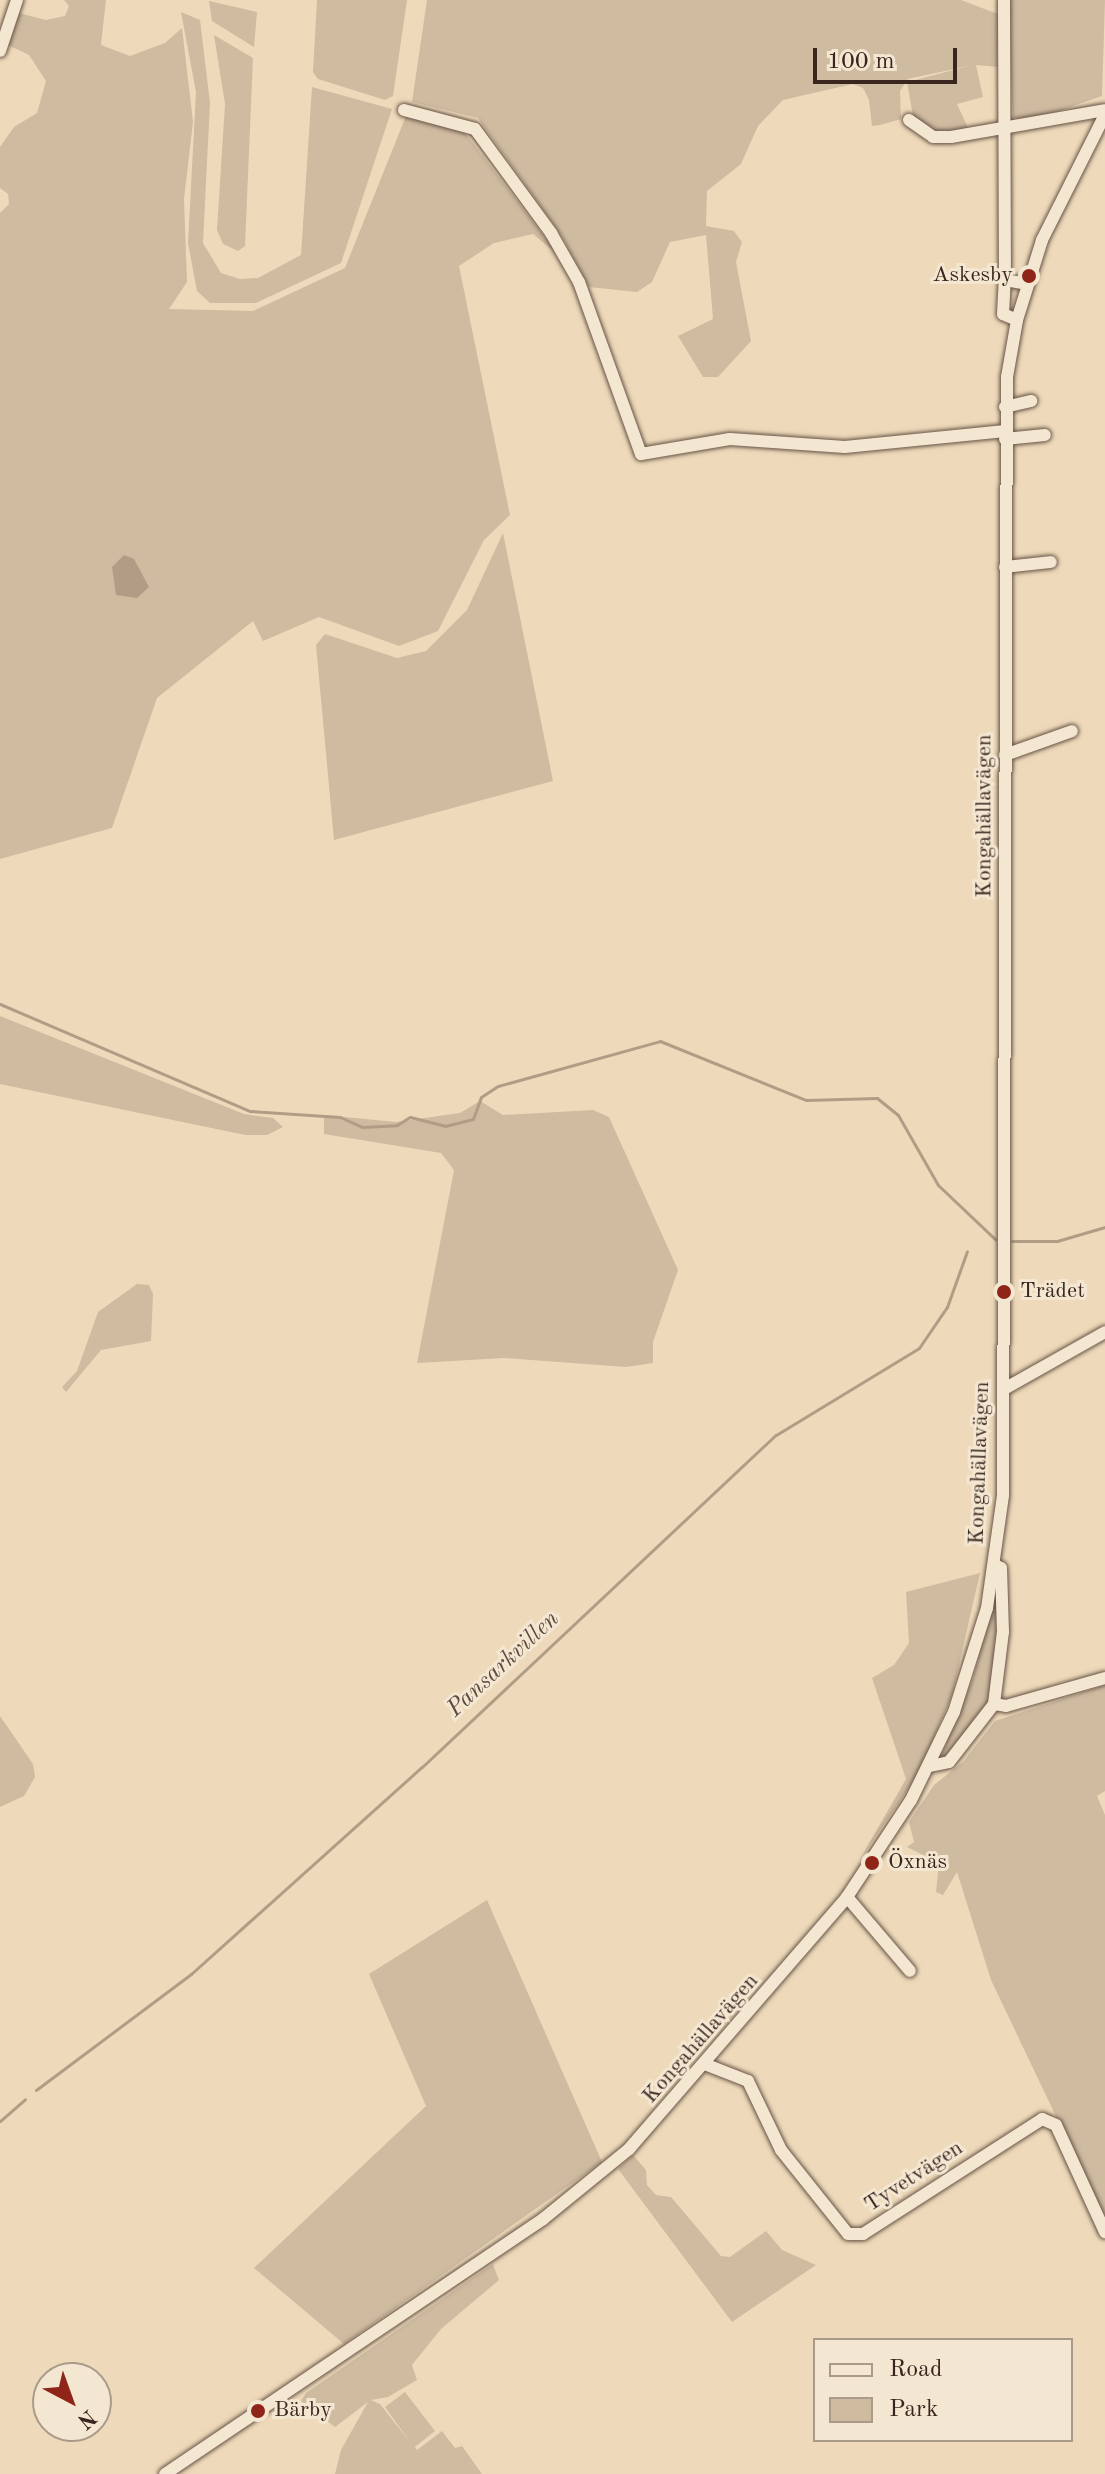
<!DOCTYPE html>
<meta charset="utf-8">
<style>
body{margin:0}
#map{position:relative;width:1105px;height:2474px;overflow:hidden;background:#eedaba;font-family:"Old Standard TT",serif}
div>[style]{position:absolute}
.green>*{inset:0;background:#cfbba0}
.water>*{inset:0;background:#b19d85}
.stream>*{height:3px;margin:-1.5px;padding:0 1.5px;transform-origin:1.5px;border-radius:1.5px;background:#b19d85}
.roads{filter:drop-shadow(0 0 2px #675346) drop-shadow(0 0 2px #675346)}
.minor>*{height:12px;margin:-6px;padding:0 6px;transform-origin:6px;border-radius:6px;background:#f4e7d2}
.dots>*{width:22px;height:22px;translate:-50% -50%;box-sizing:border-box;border:4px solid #f4e7d2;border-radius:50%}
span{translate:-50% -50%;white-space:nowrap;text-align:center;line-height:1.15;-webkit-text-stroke:6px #f4e7d2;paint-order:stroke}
.poi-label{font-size:22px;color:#3a261f}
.right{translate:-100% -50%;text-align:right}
.left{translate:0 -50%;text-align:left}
.street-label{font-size:22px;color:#3a261f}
.water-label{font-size:24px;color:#5e4a3e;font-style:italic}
.legend{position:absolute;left:813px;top:2338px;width:260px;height:104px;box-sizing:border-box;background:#f4e7d2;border:2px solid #aa9a8a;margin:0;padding:10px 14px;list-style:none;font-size:24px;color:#3a261f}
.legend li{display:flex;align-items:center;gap:16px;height:40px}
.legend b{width:40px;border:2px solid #aa9a8a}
.north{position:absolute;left:32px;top:2362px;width:80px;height:80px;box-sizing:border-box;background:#f4e7d2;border:2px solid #aa9a8a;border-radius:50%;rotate:139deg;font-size:22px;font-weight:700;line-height:32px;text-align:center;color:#3a261f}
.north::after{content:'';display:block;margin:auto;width:28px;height:36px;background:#8f2418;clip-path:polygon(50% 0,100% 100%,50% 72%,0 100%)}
.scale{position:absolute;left:813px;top:48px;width:144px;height:36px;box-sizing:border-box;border:4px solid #3a261f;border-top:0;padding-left:10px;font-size:24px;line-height:28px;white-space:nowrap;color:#3a261f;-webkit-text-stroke:6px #f4e7d2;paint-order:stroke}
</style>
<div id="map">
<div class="green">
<div style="clip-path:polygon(64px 0,106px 0,101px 45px,130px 56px,165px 43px,182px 28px,193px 122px,184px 199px,187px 282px,169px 309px,253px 311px,345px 268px,406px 116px,462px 129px,559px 256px,533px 234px,494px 243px,459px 266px,510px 515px,484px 540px,438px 631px,399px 646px,319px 617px,263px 641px,253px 621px,157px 698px,112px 828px,0 859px,0 213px,9px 204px,8px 194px,0 188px,0 147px,14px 127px,37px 113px,46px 81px,29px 55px,8px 45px,19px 13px,46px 20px,65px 16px,69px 6px)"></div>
<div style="clip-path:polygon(317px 0,407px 0,393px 96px,385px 100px,318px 79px,313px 72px)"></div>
<div style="clip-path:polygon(427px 0,961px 0,998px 14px,999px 67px,976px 65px,983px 97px,957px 104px,969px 130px,930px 132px,913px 116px,907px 82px,973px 65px,908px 79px,900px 91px,901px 119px,880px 125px,872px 126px,869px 100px,863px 88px,853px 84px,783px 100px,758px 126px,741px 164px,707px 191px,706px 226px,734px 231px,742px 242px,736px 262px,751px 341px,718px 377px,703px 377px,678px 336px,713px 319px,706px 235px,670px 242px,652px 282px,637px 292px,589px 287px,562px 236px,478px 118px,412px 102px)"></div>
<div style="clip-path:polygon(1007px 0,1105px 0,1102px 96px,1027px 122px,1013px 117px)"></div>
<div style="clip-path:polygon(209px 1px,257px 12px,254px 47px,212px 21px)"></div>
<div style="clip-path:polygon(181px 12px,200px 20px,210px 103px,203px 243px,221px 273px,240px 279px,258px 278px,301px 255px,312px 87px,392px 109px,341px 263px,256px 303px,210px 303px,197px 291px,188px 243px,196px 92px)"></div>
<div style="clip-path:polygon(214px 35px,253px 58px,245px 246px,238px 251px,223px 244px,217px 230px,225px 104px)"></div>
<div style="clip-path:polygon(503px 533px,553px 781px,334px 840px,316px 645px,325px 634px,397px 658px,426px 651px,467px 610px)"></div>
<div style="clip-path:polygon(0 1016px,244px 1114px,273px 1118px,283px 1127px,267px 1135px,245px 1135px,0 1084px)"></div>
<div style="clip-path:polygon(480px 1101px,503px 1115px,593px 1110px,609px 1117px,678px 1270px,653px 1342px,653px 1363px,626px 1367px,504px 1358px,417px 1363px,454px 1170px,441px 1153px,324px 1134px,324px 1115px,396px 1122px,460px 1113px)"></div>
<div style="clip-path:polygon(137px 1284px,149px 1285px,153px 1294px,151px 1341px,101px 1350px,66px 1392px,62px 1387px,77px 1371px,98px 1312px)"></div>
<div style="clip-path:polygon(980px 1573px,952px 1695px,918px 1774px,859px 1861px,906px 1779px,872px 1678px,894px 1665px,909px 1643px,906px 1592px)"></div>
<div style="clip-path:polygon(996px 1589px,1000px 1632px,993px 1691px,985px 1713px,952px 1756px,940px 1759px,973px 1679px)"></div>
<div style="clip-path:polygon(1105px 1685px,1105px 1791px,1097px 1796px,1105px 1815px,1105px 2219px,991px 1980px,957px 1872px,943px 1895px,936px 1892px,939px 1863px,907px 1847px,914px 1842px,909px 1822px,934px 1785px,963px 1762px,995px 1721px)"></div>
<div style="clip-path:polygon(0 1716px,33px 1764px,35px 1777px,24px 1796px,0 1807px)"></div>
<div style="clip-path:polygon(487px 1900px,602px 2162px,344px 2344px,254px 2268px,426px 2106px,369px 1974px)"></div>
<div style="clip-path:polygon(633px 2155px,646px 2170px,647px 2185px,656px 2195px,671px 2197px,721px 2256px,730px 2257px,766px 2231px,782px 2250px,816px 2265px,732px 2322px,618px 2169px)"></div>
<div style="clip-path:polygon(493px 2264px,499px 2280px,441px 2329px,412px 2365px,417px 2380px,388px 2397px,371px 2400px,380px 2404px,410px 2442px,385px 2407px,405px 2392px,435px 2431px,415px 2447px,417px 2450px,442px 2431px,455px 2448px,462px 2446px,482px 2474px,335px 2474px,341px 2450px,368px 2402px,335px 2427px,301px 2401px,306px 2393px)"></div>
</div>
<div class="water">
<div style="clip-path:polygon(124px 555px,134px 559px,149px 587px,137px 598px,116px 595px,112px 567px)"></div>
</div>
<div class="stream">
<div style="left:0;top:1004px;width:272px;rotate:23.2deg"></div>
<div style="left:250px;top:1111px;width:90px;rotate:3.8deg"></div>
<div style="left:340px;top:1117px;width:24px;rotate:24deg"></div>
<div style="left:362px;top:1127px;width:35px;rotate:-3deg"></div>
<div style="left:397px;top:1125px;width:15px;rotate:-32deg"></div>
<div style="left:410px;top:1117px;width:36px;rotate:14deg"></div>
<div style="left:445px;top:1126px;width:29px;rotate:-14deg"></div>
<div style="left:473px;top:1119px;width:23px;rotate:-70deg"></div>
<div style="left:481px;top:1097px;width:20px;rotate:-33deg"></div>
<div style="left:498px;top:1086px;width:168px;rotate:-15.5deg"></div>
<div style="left:660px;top:1041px;width:157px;rotate:22deg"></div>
<div style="left:806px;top:1100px;width:71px;rotate:-1.6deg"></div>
<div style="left:877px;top:1098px;width:27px;rotate:39deg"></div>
<div style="left:898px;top:1115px;width:81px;rotate:60.3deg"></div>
<div style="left:938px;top:1185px;width:79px;rotate:43.5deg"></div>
<div style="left:1012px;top:1241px;width:45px"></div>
<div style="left:1057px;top:1241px;width:50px;rotate:-16.3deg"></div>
<div style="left:36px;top:2090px;width:194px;rotate:-36.8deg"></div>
<div style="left:191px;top:1974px;width:310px;rotate:-41.9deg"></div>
<div style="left:422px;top:1767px;width:485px;rotate:-43.2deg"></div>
<div style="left:776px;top:1435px;width:167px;rotate:-31.3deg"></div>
<div style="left:919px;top:1348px;width:50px;rotate:-55.7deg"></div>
<div style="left:947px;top:1307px;width:59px;rotate:-70.3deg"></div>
<div style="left:0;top:2121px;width:33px;rotate:-41deg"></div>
</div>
<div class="roads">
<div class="minor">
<div style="left:1004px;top:0;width:280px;rotate:89.8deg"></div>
<div style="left:0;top:51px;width:54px;rotate:-71.6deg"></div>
<div style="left:404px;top:110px;width:73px;rotate:15deg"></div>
<div style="left:475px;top:129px;width:129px;rotate:53.8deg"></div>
<div style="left:551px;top:233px;width:56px;rotate:60.3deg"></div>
<div style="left:579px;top:282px;width:183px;rotate:70.2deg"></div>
<div style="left:641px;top:454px;width:90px;rotate:-9.6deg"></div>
<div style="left:730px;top:439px;width:115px;rotate:4deg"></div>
<div style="left:845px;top:447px;width:161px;rotate:-5.7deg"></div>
<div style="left:909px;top:120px;width:29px;rotate:35deg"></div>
<div style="left:933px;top:137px;width:18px"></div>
<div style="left:951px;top:137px;width:156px;rotate:-9.9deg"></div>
<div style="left:1017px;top:320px;width:15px;rotate:-157deg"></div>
<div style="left:1003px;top:314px;width:34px;rotate:-87deg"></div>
<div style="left:1005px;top:280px;width:22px;rotate:10deg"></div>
<div style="left:1005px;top:407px;width:27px;rotate:-13deg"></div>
<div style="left:1005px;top:439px;width:40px;rotate:-5.7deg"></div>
<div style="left:1005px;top:567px;width:46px;rotate:-6.2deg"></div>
<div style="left:1005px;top:755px;width:71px;rotate:-19.7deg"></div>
<div style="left:1004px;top:1389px;width:116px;rotate:-29.4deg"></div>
<div style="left:994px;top:1704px;width:12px;rotate:9deg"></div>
<div style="left:1006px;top:1706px;width:103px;rotate:-15.8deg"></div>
<div style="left:930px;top:1766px;width:19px;rotate:-12deg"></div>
<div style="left:949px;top:1762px;width:73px;rotate:-52.2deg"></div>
<div style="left:994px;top:1704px;width:73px;rotate:-82.9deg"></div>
<div style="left:1003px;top:1632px;width:64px;rotate:-91.8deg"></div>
<div style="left:1001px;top:1568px;width:7px;rotate:-153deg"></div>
<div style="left:847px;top:1897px;width:97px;rotate:49.6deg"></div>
<div style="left:707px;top:2065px;width:44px;rotate:21.3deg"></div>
<div style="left:748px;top:2081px;width:76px;rotate:64.4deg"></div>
<div style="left:781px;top:2150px;width:107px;rotate:51.4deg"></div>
<div style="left:848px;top:2234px;width:15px"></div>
<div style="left:863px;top:2234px;width:213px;rotate:-32.7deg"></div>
<div style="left:1042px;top:2119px;width:15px;rotate:23deg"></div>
<div style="left:1056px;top:2125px;width:118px;rotate:65.4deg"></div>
<div style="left:165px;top:2474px;width:456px;rotate:-34deg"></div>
<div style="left:543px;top:2219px;width:111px;rotate:-39.1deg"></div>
<div style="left:629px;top:2149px;width:333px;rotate:-49.1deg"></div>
<div style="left:847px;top:1897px;width:116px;rotate:-56.6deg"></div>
<div style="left:911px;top:1800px;width:98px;rotate:-64deg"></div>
<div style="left:954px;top:1712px;width:109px;rotate:-72.4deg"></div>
<div style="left:987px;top:1608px;width:114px;rotate:-81.9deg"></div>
<div style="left:1003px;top:1495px;width:1118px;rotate:-89.8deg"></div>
<div style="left:1007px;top:377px;width:58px;rotate:-80deg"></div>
<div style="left:1017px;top:320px;width:84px;rotate:-72.6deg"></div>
<div style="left:1042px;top:240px;width:140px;rotate:-63.3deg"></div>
</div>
</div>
<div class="dots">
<div style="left:1029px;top:276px;background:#8f2418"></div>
<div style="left:1004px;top:1292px;background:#8f2418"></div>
<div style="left:872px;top:1863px;background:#8f2418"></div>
<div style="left:258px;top:2411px;background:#8f2418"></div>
</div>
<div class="poi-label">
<span class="right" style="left:1013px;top:276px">Askesby</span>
<span class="left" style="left:1020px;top:1292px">Trädet</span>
<span class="left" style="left:888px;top:1863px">Öxnäs</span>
<span class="left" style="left:274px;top:2411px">Bärby</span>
</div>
<div class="street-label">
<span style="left:985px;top:816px;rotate:-90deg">Kongahällavägen</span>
<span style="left:980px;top:1463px;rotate:-88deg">Kongahällavägen</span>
<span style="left:701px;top:2039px;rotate:-49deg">Kongahällavägen</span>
<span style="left:914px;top:2177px;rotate:-33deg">Tyvetvägen</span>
</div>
<div class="water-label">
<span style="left:504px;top:1665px;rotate:-43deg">Pansarkvillen</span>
</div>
<ul class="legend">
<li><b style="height:10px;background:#f4e7d2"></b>Road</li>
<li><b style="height:22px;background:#cfbba0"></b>Park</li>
</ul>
<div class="north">N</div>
<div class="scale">100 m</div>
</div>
